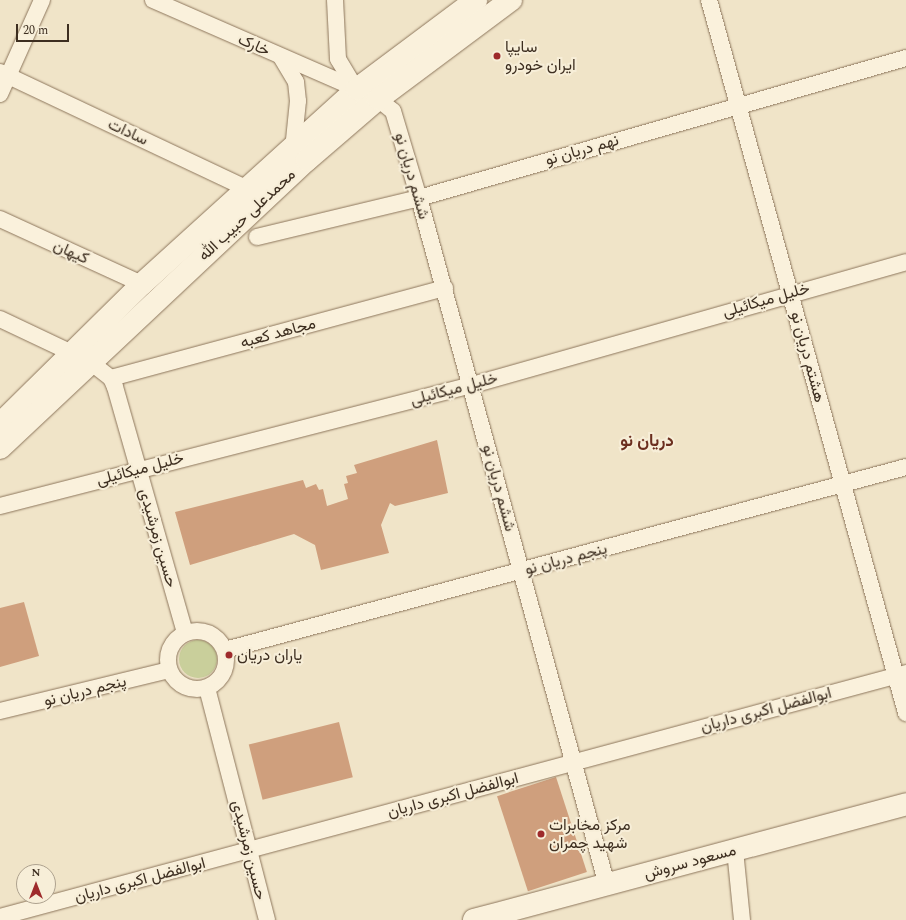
<!DOCTYPE html>
<meta charset="utf-8">
<style>
body{margin:0}
#map{position:relative;width:906px;height:920px;overflow:hidden;background:#f0e4c8;font-family:Spectral,Vazirmatn,serif}
div>[style]{position:absolute}
.green>*{inset:0;background:#c9cf9b}
.round{border-radius:50%}
.building>*{inset:0;background:#cf9f7d;transform-origin:0 0}
.roads{filter:drop-shadow(0 0 1px #8d765c) drop-shadow(0 0 1px #8d765c)}
.street>*{height:16px;margin:-8px;padding:0 8px;transform-origin:8px;border-radius:8px;background:#faf1dc}
.street>.ring{margin:-8px;padding:0;box-sizing:content-box;background:none;border:16px solid #faf1dc;border-radius:50%}
.secondary>*{height:22px;margin:-11px;padding:0 11px;transform-origin:11px;border-radius:11px;background:#faf1dc}
.dots>*{width:11px;height:11px;translate:-50% -50%;box-sizing:border-box;border:2px solid #f7eed8;border-radius:50%}
span{translate:-50% -50%;white-space:nowrap;text-align:center;line-height:1.15;-webkit-text-stroke:4px #f7eed8;paint-order:stroke}
.street-label{font-size:16px;color:#3d2e20}
.poi-label{font-size:16px;color:#3d2e20}
.left{translate:0 -50%;text-align:left}
.neighbourhood-label{font-size:17px;color:#6b2e1e;font-weight:700}
.north{position:absolute;left:16px;top:864px;width:40px;height:40px;box-sizing:border-box;background:#f7eed8;border:1px solid #ada18e;border-radius:50%;rotate:0deg;font-size:11px;font-weight:700;line-height:16px;text-align:center;color:#3d2e20}
.north::after{content:'';display:block;margin:auto;width:14px;height:18px;background:#9e2a2b;clip-path:polygon(50% 0,100% 100%,50% 72%,0 100%)}
.scale{position:absolute;left:16px;top:24px;width:53px;height:18px;box-sizing:border-box;border:2px solid #3d2e20;border-top:0;padding-left:5px;font-size:12px;line-height:14px;white-space:nowrap;color:#3d2e20;-webkit-text-stroke:3px #f7eed8;paint-order:stroke}
</style>
<div id="map">
<div class="green">
<div class="round" style="left:179px;top:640px;width:38px;height:38px"></div>
</div>
<div class="building">
<div style="clip-path:polygon(437px 440px,448px 493px,395px 506px,390px 503px,381px 525px,389px 553px,321px 570px,315px 545px,294px 534px,190px 565px,175px 512px,303px 480px,306px 488px,316px 484px,319px 490px,323px 489px,327px 506px,348px 499px,344px 484px,348px 483px,346px 476px,357px 473px,354px 465px)"></div>
<div style="clip-path:polygon(24px 602px,39px 656px,0 667px,0 608px)"></div>
<div style="left:339px;top:722px;width:57px;height:93px;rotate:76deg"></div>
<div style="left:556px;top:777px;width:100px;height:62px;rotate:72deg"></div>
</div>
<div class="roads">
<div class="street">
<div style="left:153px;top:0;width:223px;rotate:23.6deg"></div>
<div style="left:335px;top:0;width:59px;rotate:87.1deg"></div>
<div style="left:338px;top:59px;width:35px;rotate:59deg"></div>
<div style="left:709px;top:0;width:740px;rotate:74.55deg"></div>
<div style="left:281px;top:57px;width:29px;rotate:59deg"></div>
<div style="left:296px;top:82px;width:19px;rotate:84deg"></div>
<div style="left:298px;top:101px;width:48px;rotate:95.9deg"></div>
<div style="left:0;top:72px;width:274px;rotate:25.3deg"></div>
<div style="left:0;top:94px;width:103px;rotate:-65.9deg"></div>
<div style="left:378px;top:99px;width:19px;rotate:39deg"></div>
<div style="left:393px;top:111px;width:91px;rotate:73.4deg"></div>
<div style="left:419px;top:198px;width:712px;rotate:74.7deg"></div>
<div style="left:0;top:219px;width:156px;rotate:24.6deg"></div>
<div style="left:257px;top:237px;width:167px;rotate:-13.5deg"></div>
<div style="left:419px;top:198px;width:507px;rotate:-16.04deg"></div>
<div style="left:0;top:319px;width:80px;rotate:25.3deg"></div>
<div style="left:89px;top:361px;width:28px;rotate:38deg"></div>
<div style="left:111px;top:378px;width:10px;rotate:66deg"></div>
<div style="left:115px;top:387px;width:256px;rotate:74.1deg"></div>
<div style="left:111px;top:378px;width:346px;rotate:-15.1deg"></div>
<div style="left:0;top:506px;width:487px;rotate:-14.4deg"></div>
<div style="left:472px;top:385px;width:451px;rotate:-15.8deg"></div>
<div class="ring" style="left:168px;top:631px;width:42px;height:42px"></div>
<div style="left:225px;top:650px;width:705px;rotate:-15.04deg"></div>
<div style="left:207px;top:688px;width:240px;rotate:75.5deg"></div>
<div style="left:0;top:711px;width:174px;rotate:-13.6deg"></div>
<div style="left:735px;top:850px;width:70px;rotate:84.3deg"></div>
<div style="left:0;top:917px;width:938px;rotate:-15.07deg"></div>
</div>
<div class="secondary">
<div style="left:0;top:424px;width:199px;rotate:-44.6deg"></div>
<div style="left:142px;top:284px;width:290px;rotate:-42.2deg"></div>
<div style="left:357px;top:89px;width:149px;rotate:-36.8deg"></div>
<div style="left:0;top:448px;width:421px;rotate:-43.2deg"></div>
<div style="left:307px;top:160px;width:94px;rotate:-40.7deg"></div>
<div style="left:378px;top:99px;width:166px;rotate:-36.7deg"></div>
<div style="left:474px;top:920px;width:447px;rotate:-15deg"></div>
</div>
</div>
<div class="dots">
<div style="left:497px;top:56px;background:#9e2a2b"></div>
<div style="left:229px;top:655px;background:#9e2a2b"></div>
<div style="left:541px;top:834px;background:#9e2a2b"></div>
</div>
<div class="street-label">
<span style="left:254px;top:45px;rotate:24deg">خارک</span>
<span style="left:128px;top:132px;rotate:25deg">سادات</span>
<span style="left:582px;top:150px;rotate:-16deg">نهم دریان‌ نو</span>
<span style="left:412px;top:176px;rotate:74deg">ششم دریان‌ نو</span>
<span style="left:247px;top:215px;rotate:-43deg">محمدعلی حبیب الله</span>
<span style="left:71px;top:252px;rotate:24deg">کیهان</span>
<span style="left:766px;top:300px;rotate:-16deg">خلیل میکائیلی</span>
<span style="left:278px;top:333px;rotate:-15deg">مجاهد کعبه</span>
<span style="left:808px;top:357px;rotate:75deg">هشتم دریان‌ نو</span>
<span style="left:454px;top:389px;rotate:-15deg">خلیل میکائیلی</span>
<span style="left:140px;top:469px;rotate:-15deg">خلیل میکائیلی</span>
<span style="left:499px;top:488px;rotate:75deg">ششم دریان‌ نو</span>
<span style="left:158px;top:538px;rotate:74deg">حسین زمرشيدی</span>
<span style="left:566px;top:559px;rotate:-15deg">پنجم دریان‌ نو</span>
<span style="left:85px;top:691px;rotate:-14deg">پنجم دریان‌ نو</span>
<span style="left:766px;top:710px;rotate:-15deg">ابوالفضل اکبری داریان</span>
<span style="left:453px;top:795px;rotate:-15deg">ابوالفضل اکبری داریان</span>
<span style="left:249px;top:850px;rotate:76deg">حسین زمرشيدی</span>
<span style="left:690px;top:862px;rotate:-15deg">مسعود سروش</span>
<span style="left:140px;top:880px;rotate:-15deg">ابوالفضل اکبری داریان</span>
</div>
<div class="poi-label">
<span class="left" style="left:505px;top:56px">سایپا<br>ایران خودرو</span>
<span class="left" style="left:237px;top:655px">یاران دریان</span>
<span class="left" style="left:549px;top:834px">مرکز مخابرات<br>شهید چمران</span>
</div>
<div class="neighbourhood-label">
<span style="left:647px;top:442px">دریان نو</span>
</div>
<div class="north">N</div>
<div class="scale">20 m</div>
</div>
